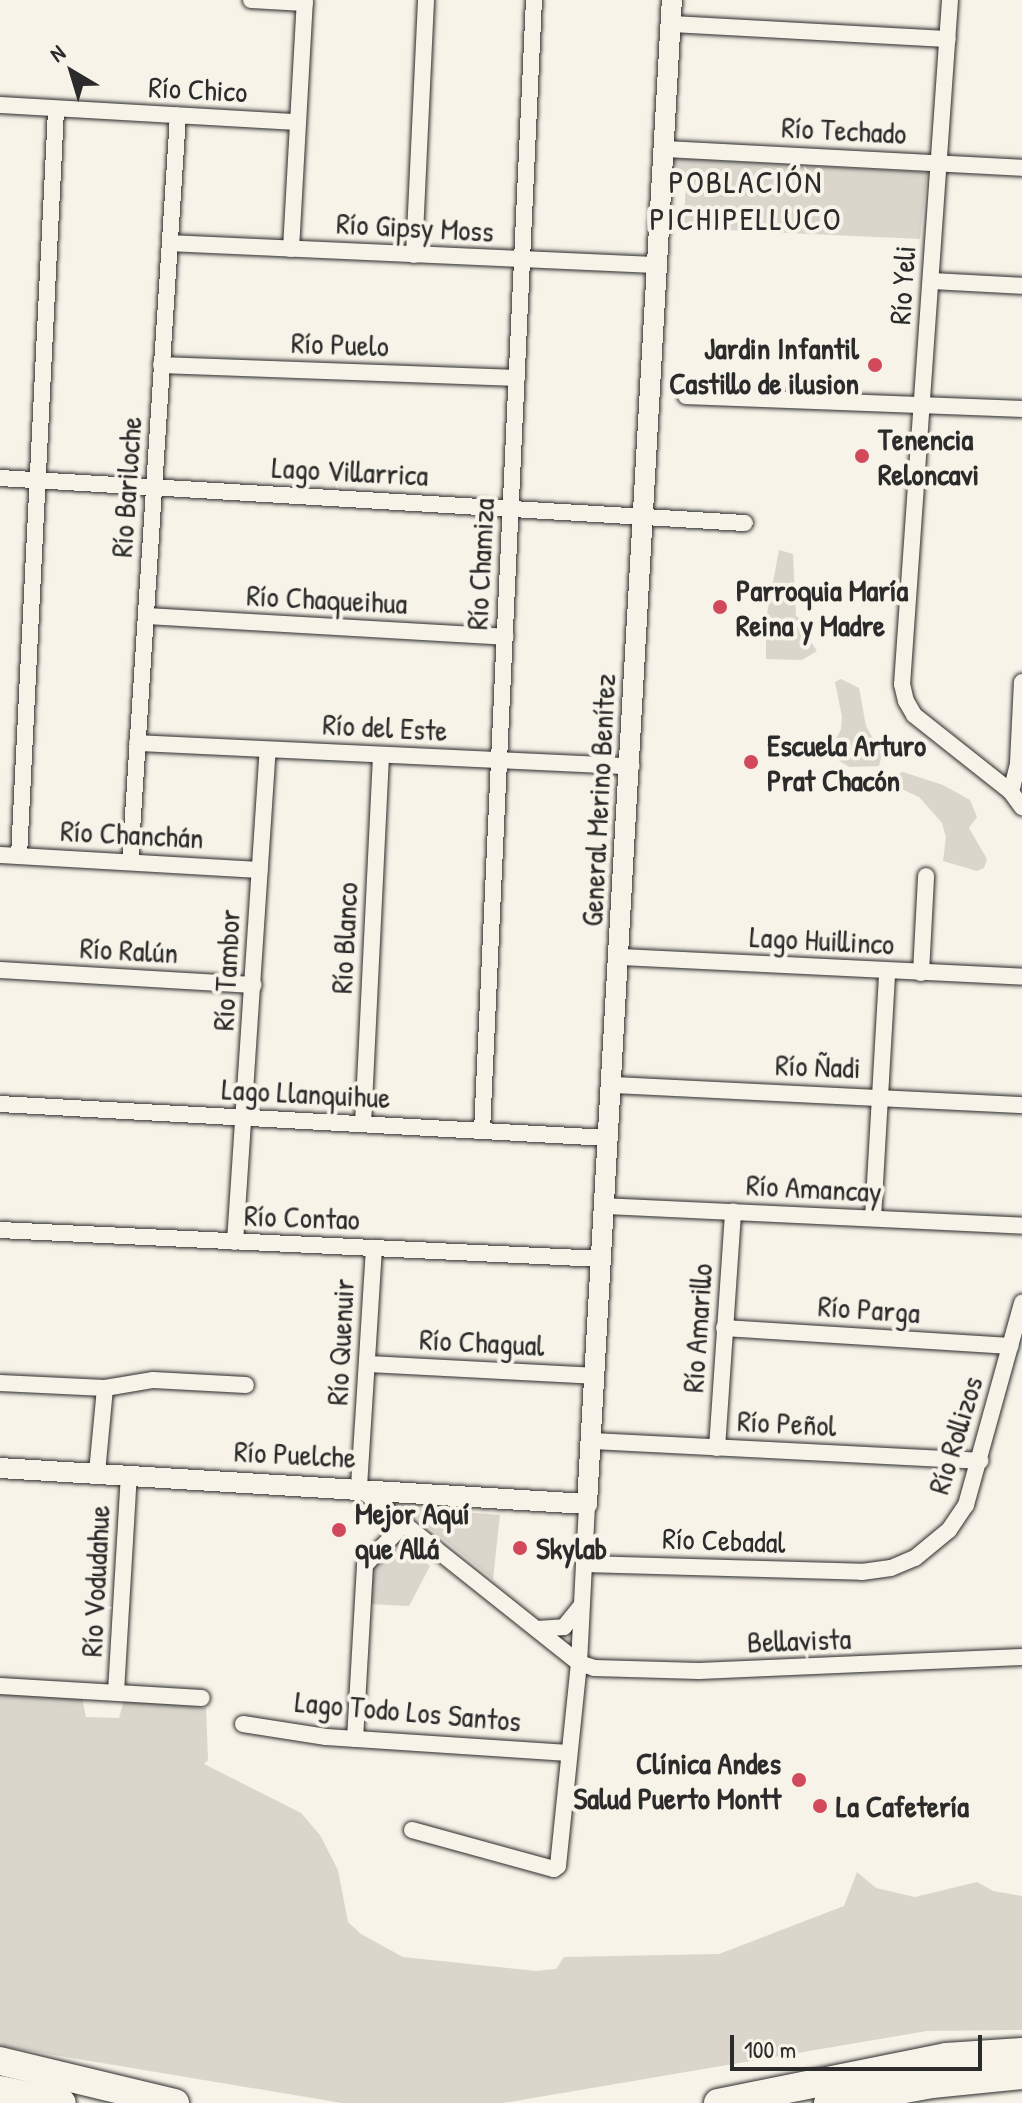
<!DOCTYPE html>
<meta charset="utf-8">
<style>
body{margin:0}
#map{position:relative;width:1022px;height:2103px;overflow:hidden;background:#f7f3e8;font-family:"Patrick Hand",sans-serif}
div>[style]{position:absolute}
.green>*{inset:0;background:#dad6cc}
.roads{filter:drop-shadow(0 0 2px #2b2b2b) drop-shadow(0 0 2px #2b2b2b)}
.minor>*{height:16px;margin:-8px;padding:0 8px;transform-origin:8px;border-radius:8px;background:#f7f3e8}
.tertiary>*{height:20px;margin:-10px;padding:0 10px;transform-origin:10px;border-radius:10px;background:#f7f3e8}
.trunk>*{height:28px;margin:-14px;padding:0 14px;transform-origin:14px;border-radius:14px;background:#f7f3e8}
.dots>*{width:22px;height:22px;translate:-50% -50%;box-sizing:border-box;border:4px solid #f7f3e8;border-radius:50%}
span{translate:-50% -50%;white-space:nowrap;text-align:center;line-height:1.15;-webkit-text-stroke:8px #f7f3e8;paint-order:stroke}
.street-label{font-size:30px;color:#2b2b2b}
.poi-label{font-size:30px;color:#2b2b2b;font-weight:700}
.right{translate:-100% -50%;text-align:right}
.left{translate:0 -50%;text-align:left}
.neighbourhood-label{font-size:32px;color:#2b2b2b;letter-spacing:2px}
.north{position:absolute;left:32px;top:32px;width:80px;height:80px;-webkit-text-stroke:6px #f7f3e8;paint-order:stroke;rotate:322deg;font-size:22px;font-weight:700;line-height:32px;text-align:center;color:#2b2b2b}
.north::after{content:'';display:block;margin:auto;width:28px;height:36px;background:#2b2b2b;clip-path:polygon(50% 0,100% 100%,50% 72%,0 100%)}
.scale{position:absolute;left:730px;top:2035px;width:252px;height:36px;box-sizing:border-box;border:4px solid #2b2b2b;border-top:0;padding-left:10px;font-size:24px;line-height:28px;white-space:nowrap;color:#2b2b2b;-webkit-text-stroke:6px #f7f3e8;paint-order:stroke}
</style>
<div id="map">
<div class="green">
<div style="clip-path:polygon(672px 158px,927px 172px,920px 239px,684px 228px,686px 174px,672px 164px)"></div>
<div style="clip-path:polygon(779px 550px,793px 554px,796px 616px,810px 625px,807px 636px,817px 651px,802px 660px,766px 659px,766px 619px)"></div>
<div style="clip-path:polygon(841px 679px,859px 688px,866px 726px,882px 755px,879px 766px,849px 767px,835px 758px,833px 746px,841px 729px,842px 717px,835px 682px)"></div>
<div style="clip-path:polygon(903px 772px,943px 785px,970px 800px,977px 817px,969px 828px,987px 859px,984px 868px,977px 871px,943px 861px,946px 837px,942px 823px,919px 797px,897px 787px,894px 775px)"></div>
<div style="clip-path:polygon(412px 1508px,500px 1515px,493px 1579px,411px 1513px)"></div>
<div style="clip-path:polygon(398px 1538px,430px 1566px,409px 1606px,369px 1604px,370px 1570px)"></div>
<div style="clip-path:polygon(0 1693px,82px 1697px,86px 1717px,119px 1718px,124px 1700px,206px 1708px,208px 1760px,204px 1764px,301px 1813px,320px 1835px,338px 1870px,348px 1922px,361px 1934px,403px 1957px,536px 1971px,556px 1969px,564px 1957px,719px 1954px,844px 1906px,857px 1872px,876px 1888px,915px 1897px,977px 1882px,993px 1891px,1022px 1896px,1022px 2030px,927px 2031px,503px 2103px,342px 2103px,0 2046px)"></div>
</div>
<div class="roads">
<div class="minor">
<div style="left:251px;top:0;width:54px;rotate:3.2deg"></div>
<div style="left:950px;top:0;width:686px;rotate:94.01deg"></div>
<div style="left:902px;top:684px;width:17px;rotate:77deg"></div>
<div style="left:906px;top:701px;width:16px;rotate:60deg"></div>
<div style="left:914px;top:715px;width:124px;rotate:38.4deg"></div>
<div style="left:1011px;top:792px;width:19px;rotate:54deg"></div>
<div style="left:671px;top:24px;width:277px;rotate:3.1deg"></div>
<div style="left:0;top:105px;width:298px;rotate:3.3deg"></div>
<div style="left:664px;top:149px;width:359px;rotate:3deg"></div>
<div style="left:170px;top:243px;width:488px;rotate:2.6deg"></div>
<div style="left:291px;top:249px;width:249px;rotate:-86.8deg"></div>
<div style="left:414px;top:255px;width:255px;rotate:-87.3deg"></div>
<div style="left:931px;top:281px;width:91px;rotate:3.1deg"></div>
<div style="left:161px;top:365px;width:356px;rotate:2.1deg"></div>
<div style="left:686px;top:396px;width:336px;rotate:2.2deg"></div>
<div style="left:0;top:478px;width:746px;rotate:3.46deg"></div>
<div style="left:146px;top:616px;width:360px;rotate:3.3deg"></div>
<div style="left:137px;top:743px;width:495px;rotate:2.7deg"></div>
<div style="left:1011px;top:792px;width:30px;rotate:-76deg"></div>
<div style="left:1018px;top:763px;width:81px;rotate:-87.2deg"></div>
<div style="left:0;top:855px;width:260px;rotate:3.3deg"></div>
<div style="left:19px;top:856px;width:746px;rotate:-87.16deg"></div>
<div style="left:130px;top:862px;width:748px;rotate:-86.32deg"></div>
<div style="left:619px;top:957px;width:403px;rotate:2.8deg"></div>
<div style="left:0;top:970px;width:254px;rotate:3.4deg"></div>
<div style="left:921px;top:973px;width:97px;rotate:-87deg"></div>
<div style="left:612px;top:1085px;width:410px;rotate:2.8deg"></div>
<div style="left:0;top:1104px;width:610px;rotate:3.2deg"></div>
<div style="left:363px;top:1124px;width:369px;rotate:-87.2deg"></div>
<div style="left:482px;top:1131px;width:1132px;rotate:-87.37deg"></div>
<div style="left:604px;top:1206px;width:418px;rotate:2.7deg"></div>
<div style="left:873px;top:1218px;width:246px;rotate:-86.7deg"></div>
<div style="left:0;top:1230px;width:602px;rotate:2.76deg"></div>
<div style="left:235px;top:1242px;width:493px;rotate:-86.2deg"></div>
<div style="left:374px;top:1248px;width:240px;rotate:93.6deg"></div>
<div style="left:359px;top:1488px;width:281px;rotate:38.5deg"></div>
<div style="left:579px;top:1663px;width:16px;rotate:18deg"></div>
<div style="left:594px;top:1668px;width:105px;rotate:1.6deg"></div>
<div style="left:699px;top:1671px;width:323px;rotate:-2.5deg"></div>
<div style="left:724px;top:1328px;width:287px;rotate:3.6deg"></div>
<div style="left:367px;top:1364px;width:228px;rotate:3deg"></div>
<div style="left:0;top:1383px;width:105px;rotate:2.7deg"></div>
<div style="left:105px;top:1388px;width:84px;rotate:95.4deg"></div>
<div style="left:105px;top:1388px;width:49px;rotate:-9.5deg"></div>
<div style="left:153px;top:1380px;width:93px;rotate:3.1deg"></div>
<div style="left:591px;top:1441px;width:390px;rotate:2.9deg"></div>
<div style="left:717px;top:1448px;width:237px;rotate:-86.1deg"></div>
<div style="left:584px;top:1564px;width:278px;rotate:1.6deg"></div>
<div style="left:862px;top:1572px;width:29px;rotate:-8deg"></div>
<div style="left:891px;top:1568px;width:26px;rotate:-23deg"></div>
<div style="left:915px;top:1558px;width:44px;rotate:-39.5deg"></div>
<div style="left:949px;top:1530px;width:30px;rotate:-56deg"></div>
<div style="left:966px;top:1505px;width:210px;rotate:-74.5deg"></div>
<div style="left:537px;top:1629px;width:27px;rotate:-4deg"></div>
<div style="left:564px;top:1627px;width:28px;rotate:-51deg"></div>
<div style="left:0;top:1686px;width:202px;rotate:3.4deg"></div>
<div style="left:116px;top:1692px;width:218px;rotate:-86.6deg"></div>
<div style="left:243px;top:1724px;width:84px;rotate:8.9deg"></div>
<div style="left:326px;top:1737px;width:243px;rotate:3.8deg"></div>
<div style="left:355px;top:1739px;width:174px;rotate:-86.7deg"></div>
<div style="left:365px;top:1565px;width:58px;rotate:-46.4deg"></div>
<div style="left:412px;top:1830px;width:147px;rotate:15.4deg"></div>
<div style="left:554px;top:1869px;width:5px;rotate:-37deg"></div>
<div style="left:558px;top:1866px;width:204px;rotate:-84.1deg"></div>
<div style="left:579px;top:1663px;width:159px;rotate:-87.1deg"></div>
</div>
<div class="tertiary">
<div style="left:0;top:1468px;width:588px;rotate:3.51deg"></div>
<div style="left:587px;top:1504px;width:1506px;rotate:-86.77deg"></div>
</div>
<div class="trunk">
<div style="left:0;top:2061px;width:180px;rotate:13.5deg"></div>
<div style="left:0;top:2090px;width:63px;rotate:11.8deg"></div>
<div style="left:718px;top:2103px;width:233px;rotate:-11.4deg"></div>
<div style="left:946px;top:2057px;width:76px;rotate:-3.8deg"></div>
<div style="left:828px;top:2103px;width:106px;rotate:-10.4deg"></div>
<div style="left:932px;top:2084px;width:90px;rotate:-5.7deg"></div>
</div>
</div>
<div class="dots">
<div style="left:875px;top:365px;background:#d1495b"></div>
<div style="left:862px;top:456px;background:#d1495b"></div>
<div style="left:720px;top:607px;background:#d1495b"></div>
<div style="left:751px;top:762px;background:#d1495b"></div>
<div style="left:339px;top:1530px;background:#d1495b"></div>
<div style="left:520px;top:1548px;background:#d1495b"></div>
<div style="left:799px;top:1780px;background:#d1495b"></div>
<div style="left:820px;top:1806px;background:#d1495b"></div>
</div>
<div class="street-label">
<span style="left:198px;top:89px;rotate:3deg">Río Chico</span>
<span style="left:844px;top:130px;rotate:3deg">Río Techado</span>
<span style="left:415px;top:227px;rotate:3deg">Río Gipsy Moss</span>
<span style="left:902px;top:285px;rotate:-86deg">Río Yeli</span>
<span style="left:340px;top:344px;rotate:2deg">Río Puelo</span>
<span style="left:350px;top:471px;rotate:3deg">Lago Villarrica</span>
<span style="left:126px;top:487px;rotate:-86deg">Río Bariloche</span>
<span style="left:480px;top:564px;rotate:-87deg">Río Chamiza</span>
<span style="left:327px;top:599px;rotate:3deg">Río Chaqueihua</span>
<span style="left:385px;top:727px;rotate:3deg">Río del Este</span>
<span style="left:598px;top:800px;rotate:-87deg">General Merino Benítez</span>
<span style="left:132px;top:834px;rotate:3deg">Río Chanchán</span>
<span style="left:344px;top:938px;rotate:-87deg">Río Blanco</span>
<span style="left:822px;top:940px;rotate:3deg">Lago Huillinco</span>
<span style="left:129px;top:950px;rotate:3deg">Río Ralún</span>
<span style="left:226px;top:970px;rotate:-87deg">Río Tambor</span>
<span style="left:818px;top:1066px;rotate:2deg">Río Ñadi</span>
<span style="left:306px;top:1093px;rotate:3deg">Lago Llanquihue</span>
<span style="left:814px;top:1188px;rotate:3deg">Río Amancay</span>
<span style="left:302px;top:1217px;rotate:2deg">Río Contao</span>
<span style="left:869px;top:1309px;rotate:4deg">Río Parga</span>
<span style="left:697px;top:1328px;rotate:-86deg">Río Amarillo</span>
<span style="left:340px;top:1342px;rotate:-87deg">Río Quenuir</span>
<span style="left:482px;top:1342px;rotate:3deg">Río Chagual</span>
<span style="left:787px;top:1423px;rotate:3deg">Río Peñol</span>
<span style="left:955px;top:1435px;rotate:-73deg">Río Rollizos</span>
<span style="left:295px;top:1454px;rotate:3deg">Río Puelche</span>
<span style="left:724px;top:1540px;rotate:2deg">Río Cebadal</span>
<span style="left:95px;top:1581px;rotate:-87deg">Río Vodudahue</span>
<span style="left:799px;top:1640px;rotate:-2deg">Bellavista</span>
<span style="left:408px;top:1711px;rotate:5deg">Lago Todo Los Santos</span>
</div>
<div class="poi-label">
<span class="right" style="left:859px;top:365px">Jardin Infantil<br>Castillo de ilusion</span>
<span class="left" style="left:878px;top:456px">Tenencia<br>Reloncavi</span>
<span class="left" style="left:736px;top:607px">Parroquia María<br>Reina y Madre</span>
<span class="left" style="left:767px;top:762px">Escuela Arturo<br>Prat Chacón</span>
<span class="left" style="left:355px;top:1530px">Mejor Aquí<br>que Allá</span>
<span class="left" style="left:536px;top:1548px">Skylab</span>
<span class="right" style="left:781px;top:1780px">Clínica Andes<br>Salud Puerto Montt</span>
<span class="left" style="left:836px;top:1806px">La Cafetería</span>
</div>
<div class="neighbourhood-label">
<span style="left:746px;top:201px">POBLACIÓN<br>PICHIPELLUCO</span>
</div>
<div class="north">N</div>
<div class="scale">100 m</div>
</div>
